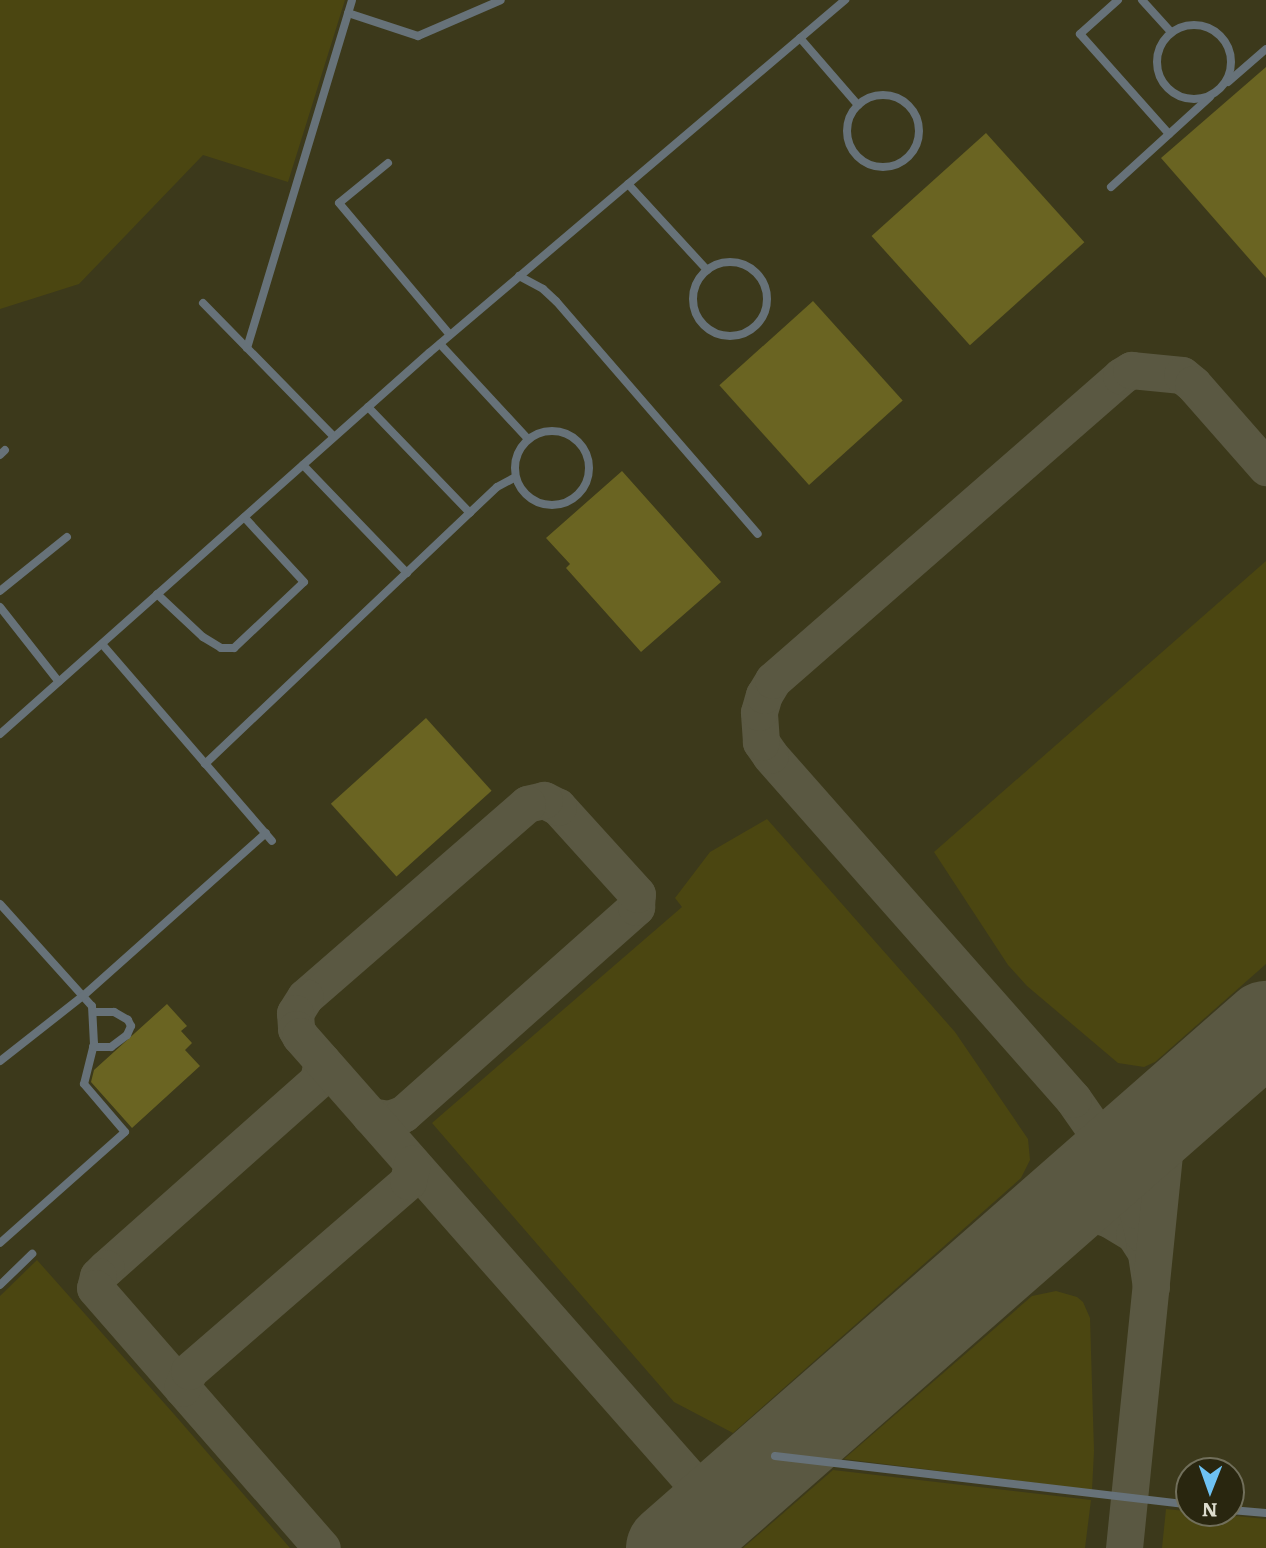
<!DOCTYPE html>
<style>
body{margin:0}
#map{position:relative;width:1266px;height:1548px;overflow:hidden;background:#323018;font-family:Literata,serif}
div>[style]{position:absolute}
.built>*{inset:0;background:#3c391b}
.green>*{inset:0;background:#4b4611}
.taxiway>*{height:37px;margin:-18.5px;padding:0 18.5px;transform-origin:18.5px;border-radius:18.5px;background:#5a5842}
.runway>*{height:91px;margin:-45.5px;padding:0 45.5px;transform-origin:45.5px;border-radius:45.5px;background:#5a5842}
.building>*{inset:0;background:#6a6422;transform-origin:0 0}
.service>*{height:8px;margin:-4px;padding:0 4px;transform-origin:4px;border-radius:4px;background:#677279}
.service>.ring{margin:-4px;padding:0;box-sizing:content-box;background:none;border:8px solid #677279;border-radius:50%}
span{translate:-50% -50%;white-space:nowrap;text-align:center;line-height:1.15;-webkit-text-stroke:7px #29260f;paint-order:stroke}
.north{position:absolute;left:1175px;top:1457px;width:70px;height:70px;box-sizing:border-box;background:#29260f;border:2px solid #716f5b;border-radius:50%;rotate:181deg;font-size:19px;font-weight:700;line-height:28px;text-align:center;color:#dddccd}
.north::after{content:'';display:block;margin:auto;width:24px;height:32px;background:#6ec2f3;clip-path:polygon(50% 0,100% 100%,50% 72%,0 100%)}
</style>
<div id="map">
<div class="built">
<div style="clip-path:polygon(evenodd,0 0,1266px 0,1266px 1548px,0 1548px,0 0,1189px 1471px,1231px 1471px,1231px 1513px,1189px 1513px,1189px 1471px)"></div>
</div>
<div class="green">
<div style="clip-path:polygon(0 0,345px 0,288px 182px,203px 155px,79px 284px,0 309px)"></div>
<div style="clip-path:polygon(1266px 561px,1266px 964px,1155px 1062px,1144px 1067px,1118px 1063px,1027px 986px,1008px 965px,934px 852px)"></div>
<div style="clip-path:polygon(767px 819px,955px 1032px,1028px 1139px,1030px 1160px,1021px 1178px,733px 1433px,674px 1402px,432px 1123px,682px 907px,675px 898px,710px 852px)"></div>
<div style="clip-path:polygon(37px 1260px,173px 1413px,290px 1548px,0 1548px,0 1296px)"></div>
<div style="clip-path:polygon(1056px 1291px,1077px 1297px,1083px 1302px,1090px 1318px,1094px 1451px,1092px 1490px,844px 1459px,1032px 1296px)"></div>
<div style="clip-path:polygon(833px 1470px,1091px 1500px,1085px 1548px,743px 1548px)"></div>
<div style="clip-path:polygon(1166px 1509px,1266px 1519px,1266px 1548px,1162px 1548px)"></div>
</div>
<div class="taxiway">
<div style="left:322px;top:1061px;width:19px;rotate:102deg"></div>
<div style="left:318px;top:1080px;width:283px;rotate:138.4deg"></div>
<div style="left:106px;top:1268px;width:11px;rotate:135deg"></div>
<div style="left:98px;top:1276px;width:12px;rotate:104deg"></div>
<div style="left:95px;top:1288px;width:345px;rotate:48.9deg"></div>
<div style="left:370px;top:1116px;width:19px;rotate:9deg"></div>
<div style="left:389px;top:1119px;width:15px;rotate:-20deg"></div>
<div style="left:403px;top:1114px;width:312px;rotate:-41.6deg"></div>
<div style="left:636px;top:907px;width:13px;rotate:-86deg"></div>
<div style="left:637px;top:894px;width:118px;rotate:-132.2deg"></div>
<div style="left:558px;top:807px;width:16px;rotate:-153deg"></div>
<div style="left:544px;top:800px;width:17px;rotate:167deg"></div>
<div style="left:527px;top:804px;width:294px;rotate:139deg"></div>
<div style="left:305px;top:997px;width:19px;rotate:122deg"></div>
<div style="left:295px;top:1013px;width:16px;rotate:86deg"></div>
<div style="left:296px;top:1029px;width:8px;rotate:60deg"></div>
<div style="left:300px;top:1036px;width:616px;rotate:48.62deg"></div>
<div style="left:707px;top:1498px;width:18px;rotate:93deg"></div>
<div style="left:1052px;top:1213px;width:39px"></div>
<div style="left:1091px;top:1213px;width:19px;rotate:18deg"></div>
<div style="left:1109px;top:1219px;width:29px;rotate:31deg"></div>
<div style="left:1134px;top:1234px;width:24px;rotate:57deg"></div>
<div style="left:1151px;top:1287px;width:54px;rotate:-98.6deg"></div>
<div style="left:1143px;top:1234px;width:25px;rotate:-104deg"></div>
<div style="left:1137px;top:1210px;width:88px;rotate:-117.7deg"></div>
<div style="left:1096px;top:1132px;width:40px;rotate:-124.9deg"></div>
<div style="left:1073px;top:1099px;width:458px;rotate:-131.4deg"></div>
<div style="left:770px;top:755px;width:16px;rotate:-125deg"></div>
<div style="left:761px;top:742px;width:30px;rotate:-94deg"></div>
<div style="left:759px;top:712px;width:18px;rotate:-74deg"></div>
<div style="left:764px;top:695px;width:17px;rotate:-59deg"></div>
<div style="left:773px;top:680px;width:462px;rotate:-41.1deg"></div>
<div style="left:1121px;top:376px;width:12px;rotate:-31deg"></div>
<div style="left:1131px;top:370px;width:51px;rotate:5.6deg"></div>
<div style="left:1182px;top:375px;width:14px;rotate:39deg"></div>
<div style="left:1193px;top:384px;width:111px;rotate:48.7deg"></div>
<div style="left:182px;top:1388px;width:18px;rotate:-68deg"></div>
<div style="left:189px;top:1371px;width:290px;rotate:-40.9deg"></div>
<div style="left:408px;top:1181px;width:18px;rotate:-77deg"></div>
<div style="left:1124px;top:1548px;width:398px;rotate:-84.2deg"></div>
<div style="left:1164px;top:1152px;width:27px;rotate:-77deg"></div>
<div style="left:1170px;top:1126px;width:30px;rotate:-64deg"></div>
</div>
<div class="runway">
<div style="left:671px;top:1548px;width:792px;rotate:-41.26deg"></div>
</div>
<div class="building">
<div style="clip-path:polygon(1266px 67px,1266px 278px,1161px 158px)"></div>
<div style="left:986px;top:133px;width:147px;height:154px;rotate:48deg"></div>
<div style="left:813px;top:301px;width:134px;height:126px;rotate:48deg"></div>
<div style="clip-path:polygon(622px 471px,721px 582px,641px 652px,566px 568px,570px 564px,546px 538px)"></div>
<div style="left:426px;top:718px;width:98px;height:128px;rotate:48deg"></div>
<div style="clip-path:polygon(167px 1004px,187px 1026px,181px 1031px,192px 1043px,185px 1050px,200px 1066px,132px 1128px,91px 1082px,94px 1070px)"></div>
</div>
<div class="service">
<div style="left:1118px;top:0;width:51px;rotate:138.2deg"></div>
<div style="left:1080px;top:34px;width:134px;rotate:48.3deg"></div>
<div style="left:1142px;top:0;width:43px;rotate:47.8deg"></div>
<div style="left:348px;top:13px;width:74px;rotate:18.2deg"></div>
<div style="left:418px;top:36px;width:90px;rotate:-23.4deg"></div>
<div class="ring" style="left:1157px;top:25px;width:66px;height:66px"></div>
<div style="left:800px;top:38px;width:89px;rotate:49.1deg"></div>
<div style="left:1228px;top:82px;width:50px;rotate:-41deg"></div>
<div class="ring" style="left:847px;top:95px;width:64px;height:64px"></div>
<div style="left:388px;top:163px;width:63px;rotate:140.8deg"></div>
<div style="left:339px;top:203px;width:172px;rotate:49.9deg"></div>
<div style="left:628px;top:184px;width:117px;rotate:47.4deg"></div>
<div style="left:1111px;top:187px;width:134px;rotate:-42.3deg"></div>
<div class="ring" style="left:693px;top:262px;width:66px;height:66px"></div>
<div style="left:519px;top:276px;width:27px;rotate:28deg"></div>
<div style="left:543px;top:289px;width:18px;rotate:43deg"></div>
<div style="left:556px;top:301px;width:308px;rotate:49.1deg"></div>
<div style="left:203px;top:303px;width:187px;rotate:45.6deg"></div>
<div style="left:440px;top:344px;width:129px;rotate:47.2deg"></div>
<div style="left:247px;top:348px;width:363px;rotate:-73.2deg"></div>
<div style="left:368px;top:407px;width:147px;rotate:46.1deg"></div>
<div class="ring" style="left:515px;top:431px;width:66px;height:66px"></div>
<div style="left:0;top:455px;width:7px;rotate:-45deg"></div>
<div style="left:303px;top:465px;width:150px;rotate:46.1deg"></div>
<div style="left:0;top:591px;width:86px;rotate:-38.9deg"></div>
<div style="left:157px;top:594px;width:63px;rotate:43.1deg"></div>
<div style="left:203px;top:637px;width:21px;rotate:31deg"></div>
<div style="left:221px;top:648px;width:13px"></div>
<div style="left:234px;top:648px;width:96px;rotate:-43.3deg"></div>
<div style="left:304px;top:582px;width:88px;rotate:-132.7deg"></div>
<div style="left:0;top:607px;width:95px;rotate:51.8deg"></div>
<div style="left:102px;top:644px;width:260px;rotate:49.2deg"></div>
<div style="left:0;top:734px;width:574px;rotate:-41.61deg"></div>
<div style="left:429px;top:353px;width:546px;rotate:-40.32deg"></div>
<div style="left:205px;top:764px;width:402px;rotate:-43.5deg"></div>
<div style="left:497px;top:487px;width:21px;rotate:-28deg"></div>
<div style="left:0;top:904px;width:137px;rotate:48deg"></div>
<div style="left:92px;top:1006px;width:38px;rotate:87deg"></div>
<div style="left:94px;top:1044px;width:41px;rotate:104deg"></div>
<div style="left:84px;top:1084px;width:63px;rotate:49.5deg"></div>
<div style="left:125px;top:1132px;width:167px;rotate:138.4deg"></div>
<div style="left:93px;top:1047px;width:18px"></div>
<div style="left:111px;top:1047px;width:20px;rotate:-37deg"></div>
<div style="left:127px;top:1035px;width:10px;rotate:-66deg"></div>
<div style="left:131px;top:1026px;width:7px;rotate:-117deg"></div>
<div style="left:128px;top:1020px;width:16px;rotate:-150deg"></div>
<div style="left:114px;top:1012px;width:20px;rotate:180deg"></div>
<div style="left:0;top:1061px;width:105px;rotate:-38.1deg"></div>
<div style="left:83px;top:996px;width:245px;rotate:-41.7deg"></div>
<div style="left:0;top:1285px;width:45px;rotate:-44.1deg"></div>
<div style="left:775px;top:1456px;width:417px;rotate:6.7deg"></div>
<div style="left:1231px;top:1510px;width:35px;rotate:5deg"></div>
</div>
<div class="north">N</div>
</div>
